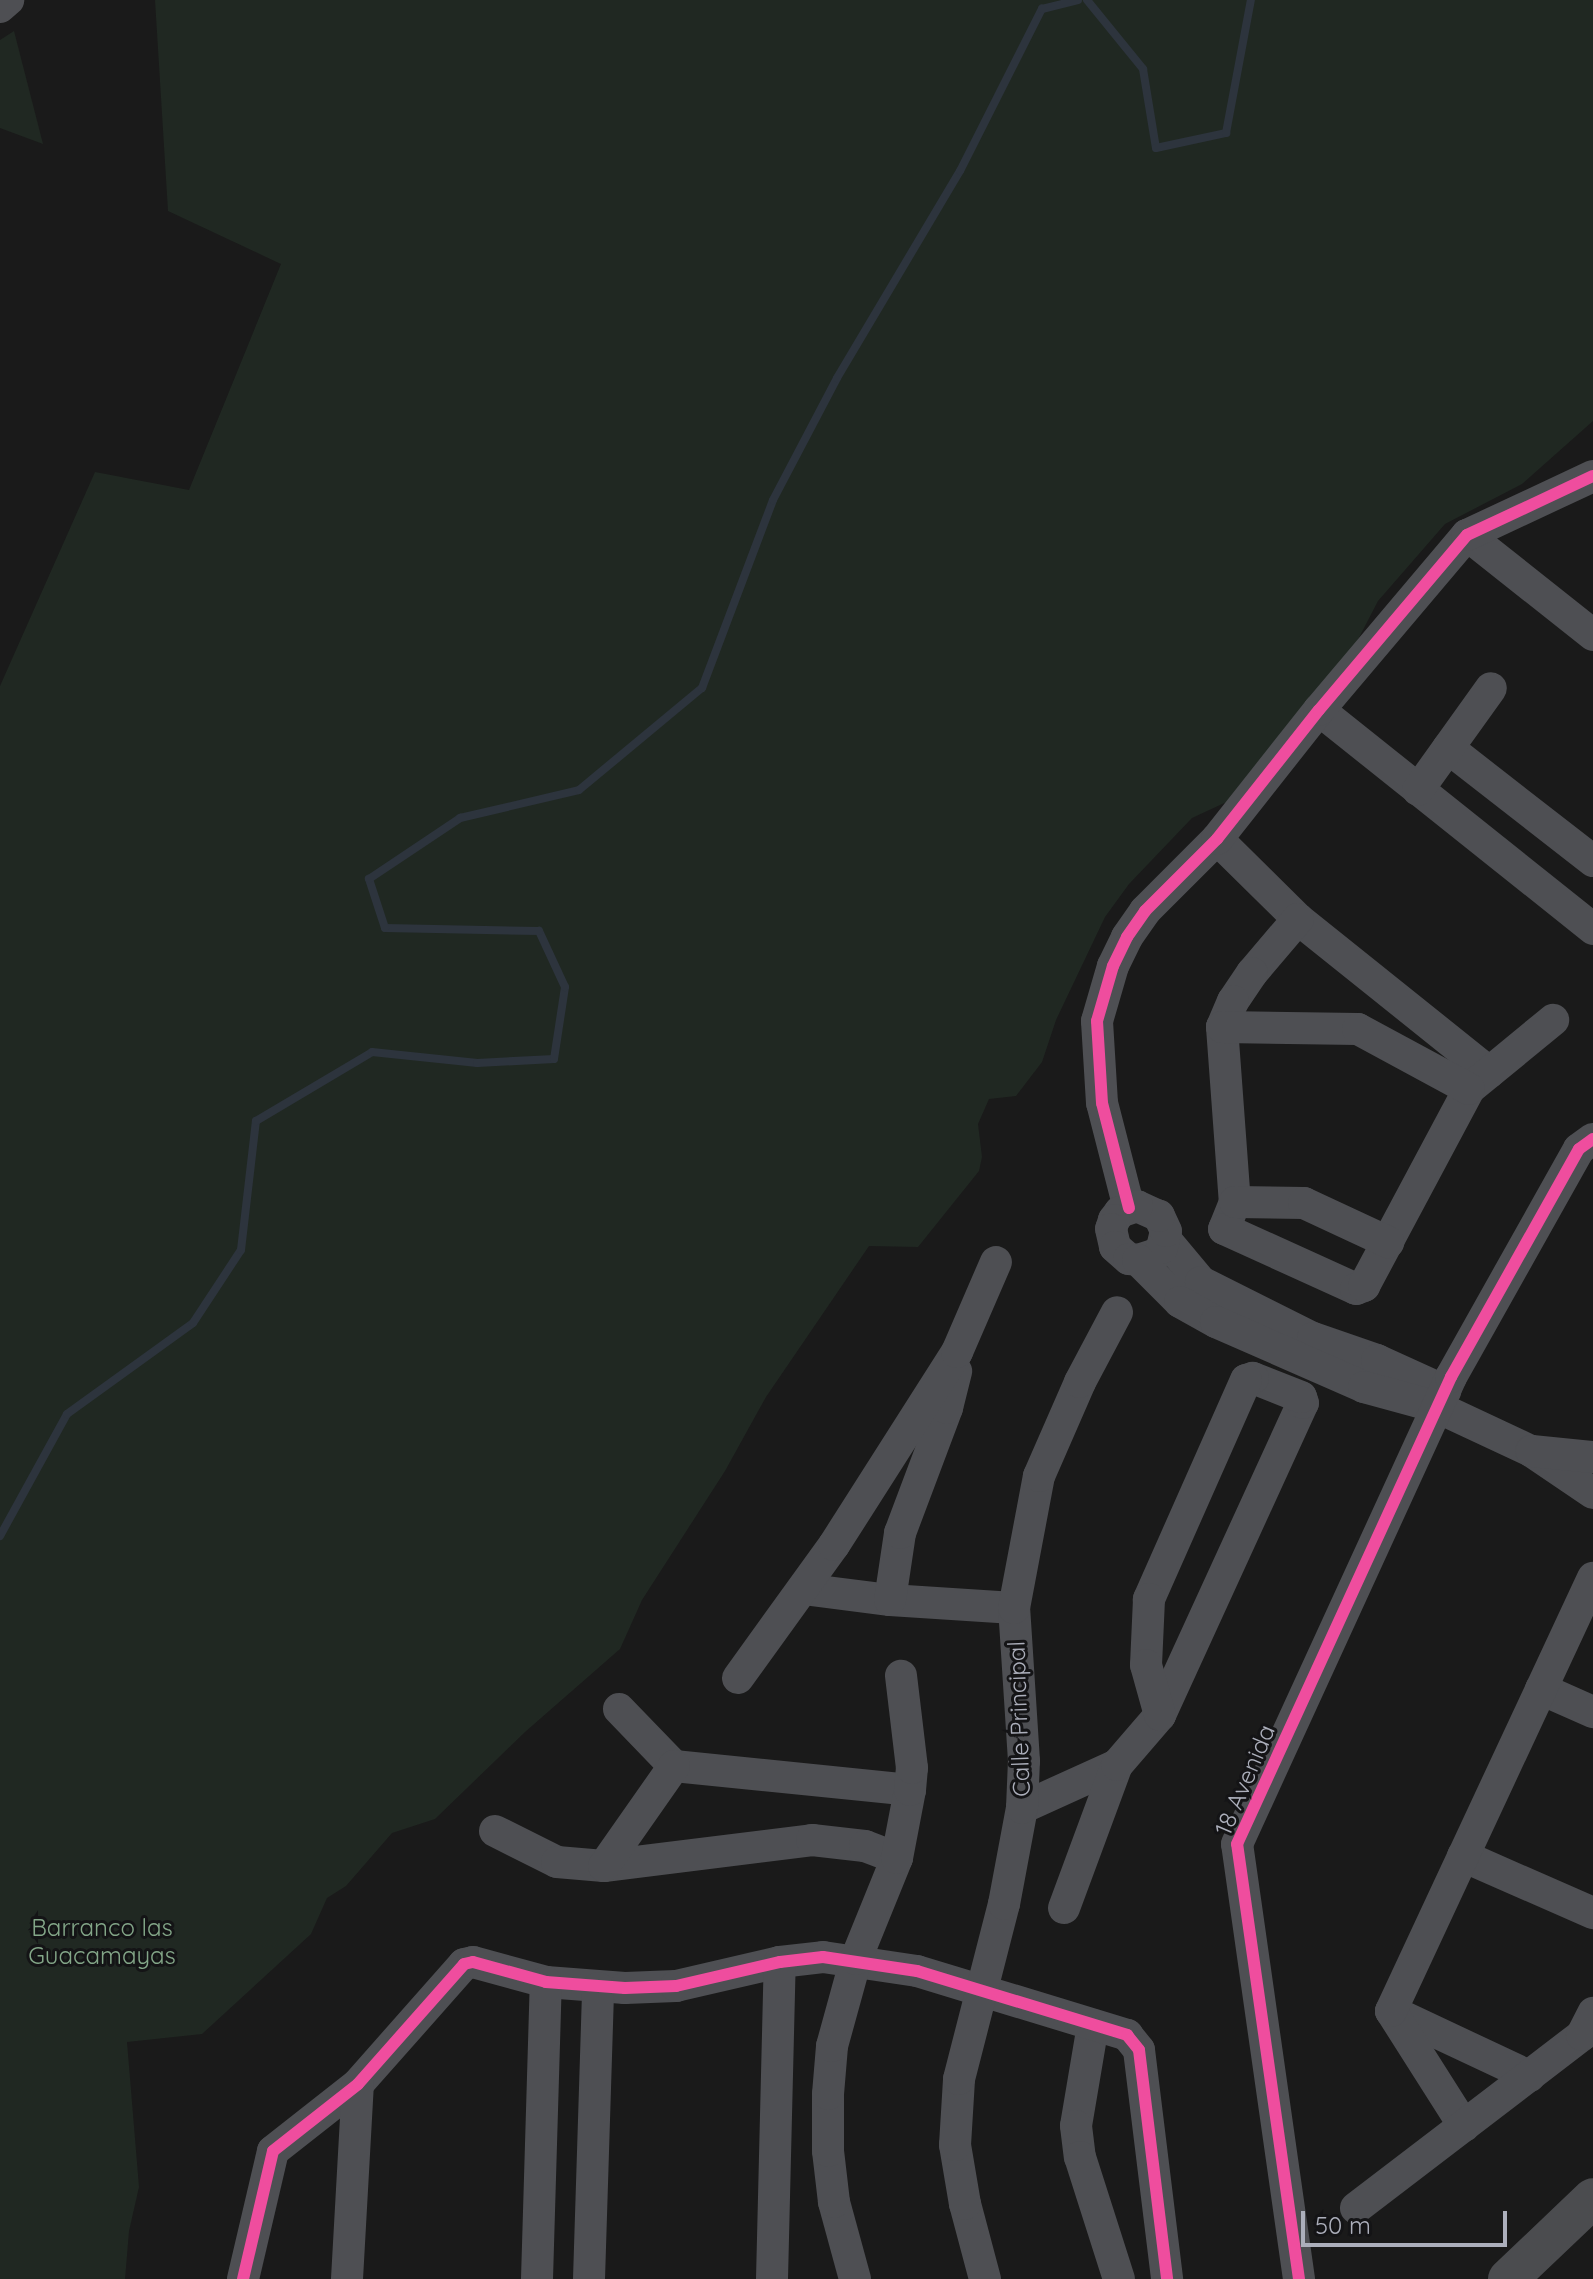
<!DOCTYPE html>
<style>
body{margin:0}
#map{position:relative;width:1593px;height:2279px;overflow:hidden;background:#1a1a1a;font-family:Quicksand,sans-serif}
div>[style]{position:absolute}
.green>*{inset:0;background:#202822}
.stream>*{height:8px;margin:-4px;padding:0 4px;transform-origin:4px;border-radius:4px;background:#2d343d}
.minor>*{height:32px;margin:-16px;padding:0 16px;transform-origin:16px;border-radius:16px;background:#4e4f53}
.major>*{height:40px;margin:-20px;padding:0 20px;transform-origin:20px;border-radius:20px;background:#4b4c4f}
.cycleway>*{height:12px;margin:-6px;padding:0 6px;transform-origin:6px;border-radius:6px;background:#ef4d9e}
span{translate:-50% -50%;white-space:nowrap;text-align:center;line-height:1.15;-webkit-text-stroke:6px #141416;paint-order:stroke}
.street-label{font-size:24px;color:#acafbb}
.park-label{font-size:24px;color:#83a688}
.scale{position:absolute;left:1301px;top:2211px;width:206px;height:36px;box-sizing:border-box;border:4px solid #acafbb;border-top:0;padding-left:10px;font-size:24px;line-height:28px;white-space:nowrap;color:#acafbb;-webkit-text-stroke:6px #141416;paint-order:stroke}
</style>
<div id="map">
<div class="green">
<div style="clip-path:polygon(155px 0,1593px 0,1593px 421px,1522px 484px,1445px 524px,1378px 601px,1350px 655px,1261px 786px,1192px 818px,1129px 884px,1105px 917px,1056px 1020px,1042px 1062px,1016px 1096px,989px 1099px,978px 1124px,982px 1157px,979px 1171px,918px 1247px,869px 1246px,766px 1397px,725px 1471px,642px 1600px,620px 1649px,525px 1732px,435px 1819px,392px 1833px,346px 1886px,327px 1898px,311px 1934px,202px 2034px,127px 2042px,139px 2187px,129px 2231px,125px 2279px,0 2279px,0 686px,95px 472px,189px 490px,281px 264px,168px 211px)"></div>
<div style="clip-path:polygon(14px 31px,43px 144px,0 128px,0 40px)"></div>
</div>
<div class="stream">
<div style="left:1087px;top:0;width:89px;rotate:50.9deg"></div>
<div style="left:1143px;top:69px;width:80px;rotate:80.7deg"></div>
<div style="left:1156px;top:148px;width:72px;rotate:-12.1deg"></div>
<div style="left:1226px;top:133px;width:135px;rotate:-79.4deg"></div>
<div style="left:0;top:1536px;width:139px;rotate:-61.2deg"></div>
<div style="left:67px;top:1414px;width:155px;rotate:-35.8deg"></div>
<div style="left:193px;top:1323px;width:87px;rotate:-56.7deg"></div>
<div style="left:241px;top:1250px;width:130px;rotate:-83.4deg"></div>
<div style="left:256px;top:1121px;width:135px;rotate:-30.7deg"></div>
<div style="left:372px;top:1052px;width:106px;rotate:6deg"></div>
<div style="left:477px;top:1063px;width:77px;rotate:-3deg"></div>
<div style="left:554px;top:1059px;width:73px;rotate:-81.3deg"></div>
<div style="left:565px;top:987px;width:62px;rotate:-114.9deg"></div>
<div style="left:539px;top:931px;width:154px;rotate:-178.9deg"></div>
<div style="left:385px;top:928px;width:52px;rotate:-108.1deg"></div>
<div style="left:369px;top:879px;width:110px;rotate:-33.8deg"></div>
<div style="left:460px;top:818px;width:122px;rotate:-13.2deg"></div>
<div style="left:579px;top:790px;width:160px;rotate:-39.7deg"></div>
<div style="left:702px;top:688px;width:201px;rotate:-69.3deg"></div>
<div style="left:773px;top:500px;width:138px;rotate:-62.3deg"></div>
<div style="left:837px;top:378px;width:241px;rotate:-59.3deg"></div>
<div style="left:960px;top:171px;width:182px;rotate:-63.2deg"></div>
<div style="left:1042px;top:9px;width:37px;rotate:-14deg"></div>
</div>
<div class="minor">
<div style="left:0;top:7px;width:11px;rotate:-41deg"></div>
<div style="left:1467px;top:535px;width:161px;rotate:38.4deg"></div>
<div style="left:1319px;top:710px;width:351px;rotate:38.6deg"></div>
<div style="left:1448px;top:748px;width:184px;rotate:37.9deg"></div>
<div style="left:1418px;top:790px;width:125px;rotate:-54.4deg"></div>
<div style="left:1217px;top:839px;width:114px;rotate:44.6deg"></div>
<div style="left:1298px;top:919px;width:245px;rotate:38.7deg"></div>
<div style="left:1298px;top:919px;width:71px;rotate:130.4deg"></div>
<div style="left:1252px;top:973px;width:34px;rotate:124deg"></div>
<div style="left:1233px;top:1001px;width:28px;rotate:113deg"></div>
<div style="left:1222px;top:1027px;width:175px;rotate:85.8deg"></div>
<div style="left:1235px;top:1202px;width:29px;rotate:112deg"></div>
<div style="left:1224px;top:1229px;width:145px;rotate:24.4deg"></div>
<div style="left:1356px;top:1289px;width:9px;rotate:-21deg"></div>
<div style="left:1364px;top:1286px;width:223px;rotate:-61.9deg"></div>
<div style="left:1469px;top:1089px;width:109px;rotate:-39.4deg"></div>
<div style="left:1222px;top:1027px;width:136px;rotate:0.8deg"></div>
<div style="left:1358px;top:1029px;width:126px;rotate:28.4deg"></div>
<div style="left:1235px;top:1202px;width:69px;rotate:0.8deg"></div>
<div style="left:1304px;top:1203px;width:93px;rotate:24.9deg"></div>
<div style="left:1129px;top:1208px;width:108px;rotate:-104.4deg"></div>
<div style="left:1102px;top:1103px;width:82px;rotate:-93.5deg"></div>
<div style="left:1097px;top:1021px;width:57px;rotate:-73.8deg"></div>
<div style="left:1113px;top:966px;width:32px;rotate:-64deg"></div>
<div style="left:1127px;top:937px;width:32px;rotate:-55deg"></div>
<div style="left:1145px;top:911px;width:102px;rotate:-45deg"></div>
<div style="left:1217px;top:839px;width:164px;rotate:-51.7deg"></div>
<div style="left:1319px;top:710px;width:229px;rotate:-49.8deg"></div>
<div style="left:1467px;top:535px;width:139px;rotate:-25.1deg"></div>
<div style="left:1165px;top:1239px;width:56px;rotate:50.1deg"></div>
<div style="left:1201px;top:1282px;width:125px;rotate:26.6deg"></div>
<div style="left:1313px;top:1338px;width:68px;rotate:19deg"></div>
<div style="left:1377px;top:1360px;width:75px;rotate:24.5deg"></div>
<div style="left:1138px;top:1260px;width:19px;rotate:-18deg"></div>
<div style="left:1156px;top:1254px;width:8px;rotate:-45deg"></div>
<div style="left:1162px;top:1248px;width:17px;rotate:-77deg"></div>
<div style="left:1166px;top:1231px;width:17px;rotate:-115deg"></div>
<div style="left:1159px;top:1216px;width:24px;rotate:-156deg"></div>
<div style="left:1137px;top:1206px;width:18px;rotate:161deg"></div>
<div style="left:1120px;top:1212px;width:10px;rotate:127deg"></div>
<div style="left:1114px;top:1220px;width:9px;rotate:108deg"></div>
<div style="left:1111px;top:1229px;width:18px;rotate:77deg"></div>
<div style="left:1115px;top:1247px;width:18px;rotate:41deg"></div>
<div style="left:1129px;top:1259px;width:9px;rotate:6deg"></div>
<div style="left:1138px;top:1260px;width:59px;rotate:45deg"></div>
<div style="left:1180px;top:1302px;width:41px;rotate:29.1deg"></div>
<div style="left:1216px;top:1322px;width:162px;rotate:23.7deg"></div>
<div style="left:1364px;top:1387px;width:76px;rotate:15.3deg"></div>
<div style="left:1437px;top:1407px;width:104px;rotate:25.1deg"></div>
<div style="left:1531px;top:1451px;width:75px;rotate:34.1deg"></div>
<div style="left:1532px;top:1451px;width:61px;rotate:5.6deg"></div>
<div style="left:803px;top:1589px;width:88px;rotate:7.2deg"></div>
<div style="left:890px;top:1600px;width:124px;rotate:3.7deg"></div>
<div style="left:890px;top:1600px;width:68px;rotate:-81.5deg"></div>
<div style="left:900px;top:1533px;width:134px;rotate:-69.4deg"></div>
<div style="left:947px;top:1408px;width:38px;rotate:-76deg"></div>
<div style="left:738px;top:1678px;width:164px;rotate:-54.2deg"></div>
<div style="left:834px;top:1545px;width:229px;rotate:-57.5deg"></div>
<div style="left:957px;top:1352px;width:98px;rotate:-66.6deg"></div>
<div style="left:1541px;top:1689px;width:57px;rotate:23.9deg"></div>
<div style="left:619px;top:1709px;width:79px;rotate:46deg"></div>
<div style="left:674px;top:1766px;width:237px;rotate:5.8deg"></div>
<div style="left:1022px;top:1808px;width:104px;rotate:-24.4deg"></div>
<div style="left:495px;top:1831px;width:69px;rotate:26.6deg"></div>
<div style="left:557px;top:1862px;width:47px;rotate:4.9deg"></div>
<div style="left:604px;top:1866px;width:210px;rotate:-7.1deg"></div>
<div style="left:812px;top:1840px;width:53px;rotate:6.5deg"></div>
<div style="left:865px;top:1846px;width:34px;rotate:21deg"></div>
<div style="left:1463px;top:1856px;width:142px;rotate:23.7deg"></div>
<div style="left:604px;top:1866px;width:122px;rotate:-55deg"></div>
<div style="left:1064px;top:1908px;width:153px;rotate:-69.7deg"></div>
<div style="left:1117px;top:1765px;width:66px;rotate:-49.3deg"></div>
<div style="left:1160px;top:1715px;width:343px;rotate:-65.4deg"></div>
<div style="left:1303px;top:1403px;width:6px;rotate:-108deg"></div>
<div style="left:1301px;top:1397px;width:52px;rotate:-158.4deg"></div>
<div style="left:1253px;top:1378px;width:7px;rotate:164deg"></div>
<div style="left:1246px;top:1380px;width:240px;rotate:113.9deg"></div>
<div style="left:1149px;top:1599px;width:66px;rotate:92.6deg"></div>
<div style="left:1146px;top:1665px;width:52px;rotate:74.4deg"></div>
<div style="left:1391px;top:2011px;width:153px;rotate:25.2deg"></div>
<div style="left:1093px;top:2025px;width:102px;rotate:99.6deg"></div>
<div style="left:1076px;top:2126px;width:31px;rotate:83deg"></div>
<div style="left:1080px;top:2157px;width:128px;rotate:72.3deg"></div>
<div style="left:1464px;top:2126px;width:136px;rotate:-122.4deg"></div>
<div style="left:1391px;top:2011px;width:478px;rotate:-65deg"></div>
<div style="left:1356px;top:2208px;width:285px;rotate:-37.4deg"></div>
<div style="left:1582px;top:2035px;width:25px;rotate:-63deg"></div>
<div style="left:243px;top:2279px;width:131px;rotate:-76.8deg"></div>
<div style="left:273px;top:2151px;width:108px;rotate:-38.2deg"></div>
<div style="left:358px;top:2084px;width:160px;rotate:-48.5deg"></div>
<div style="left:464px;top:1964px;width:9px;rotate:-13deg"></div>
<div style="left:473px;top:1962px;width:76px;rotate:15.3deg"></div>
<div style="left:546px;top:1982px;width:79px;rotate:4.3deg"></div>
<div style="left:625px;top:1988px;width:51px;rotate:-2.2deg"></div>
<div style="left:676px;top:1986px;width:107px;rotate:-13deg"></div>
<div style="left:780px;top:1962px;width:43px;rotate:-6.6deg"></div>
<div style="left:823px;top:1957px;width:95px;rotate:8.5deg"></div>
<div style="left:917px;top:1971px;width:220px;rotate:16.9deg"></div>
<div style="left:1127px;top:2035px;width:19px;rotate:51deg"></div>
<div style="left:1139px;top:2050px;width:231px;rotate:83deg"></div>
<div style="left:347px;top:2279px;width:195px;rotate:-86.8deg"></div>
<div style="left:537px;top:2279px;width:297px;rotate:-88.3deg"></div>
<div style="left:589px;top:2279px;width:291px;rotate:-88.2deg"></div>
<div style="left:772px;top:2279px;width:317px;rotate:-88.6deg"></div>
<div style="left:855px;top:2279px;width:80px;rotate:-105.3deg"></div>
<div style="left:834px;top:2202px;width:51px;rotate:-96.7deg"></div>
<div style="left:828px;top:2151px;width:57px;rotate:-90deg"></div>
<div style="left:828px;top:2094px;width:48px;rotate:-85.2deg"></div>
<div style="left:832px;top:2046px;width:90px;rotate:-74.6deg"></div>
<div style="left:856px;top:1959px;width:109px;rotate:-67.9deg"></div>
<div style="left:897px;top:1858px;width:69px;rotate:-79.2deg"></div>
<div style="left:910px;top:1790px;width:22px;rotate:-85deg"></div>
<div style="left:912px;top:1768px;width:93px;rotate:-96.8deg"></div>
<div style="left:985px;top:2279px;width:78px;rotate:-104.9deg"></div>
<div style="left:965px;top:2204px;width:60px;rotate:-99.6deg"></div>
<div style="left:955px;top:2145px;width:66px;rotate:-86.5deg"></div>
<div style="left:959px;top:2079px;width:181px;rotate:-75.6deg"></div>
<div style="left:1004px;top:1904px;width:98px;rotate:-79.4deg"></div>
<div style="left:1022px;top:1808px;width:47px;rotate:-87.6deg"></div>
<div style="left:1024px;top:1761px;width:153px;rotate:-93.7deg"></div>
<div style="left:1014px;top:1608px;width:134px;rotate:-79.3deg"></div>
<div style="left:1039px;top:1476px;width:103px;rotate:-66.4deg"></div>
<div style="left:1080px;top:1382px;width:79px;rotate:-62.1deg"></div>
<div style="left:1299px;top:2279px;width:439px;rotate:-98.1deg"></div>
<div style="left:1237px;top:1844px;width:514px;rotate:-65.38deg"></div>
<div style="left:1451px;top:1377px;width:261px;rotate:-60.7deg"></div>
<div style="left:1579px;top:1149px;width:17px;rotate:-36deg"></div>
</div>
<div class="major">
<div style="left:1508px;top:2279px;width:117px;rotate:-43.6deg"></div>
</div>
<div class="cycleway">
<div style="left:1129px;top:1208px;width:108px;rotate:-104.4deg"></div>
<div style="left:1102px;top:1103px;width:82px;rotate:-93.5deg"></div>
<div style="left:1097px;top:1021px;width:57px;rotate:-73.8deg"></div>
<div style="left:1113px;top:966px;width:32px;rotate:-64deg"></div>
<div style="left:1127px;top:937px;width:32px;rotate:-55deg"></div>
<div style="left:1145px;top:911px;width:102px;rotate:-45deg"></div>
<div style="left:1217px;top:839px;width:164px;rotate:-51.7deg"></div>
<div style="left:1319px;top:710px;width:229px;rotate:-49.8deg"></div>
<div style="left:1467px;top:535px;width:139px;rotate:-25.1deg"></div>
<div style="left:243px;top:2279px;width:131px;rotate:-76.8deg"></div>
<div style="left:273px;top:2151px;width:108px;rotate:-38.2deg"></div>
<div style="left:358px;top:2084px;width:160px;rotate:-48.5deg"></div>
<div style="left:464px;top:1964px;width:9px;rotate:-13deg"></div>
<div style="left:473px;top:1962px;width:76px;rotate:15.3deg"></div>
<div style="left:546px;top:1982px;width:79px;rotate:4.3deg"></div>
<div style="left:625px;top:1988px;width:51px;rotate:-2.2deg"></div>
<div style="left:676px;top:1986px;width:107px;rotate:-13deg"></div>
<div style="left:780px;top:1962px;width:43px;rotate:-6.6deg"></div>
<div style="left:823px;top:1957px;width:95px;rotate:8.5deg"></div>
<div style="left:917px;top:1971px;width:220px;rotate:16.9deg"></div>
<div style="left:1127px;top:2035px;width:19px;rotate:51deg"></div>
<div style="left:1139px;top:2050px;width:231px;rotate:83deg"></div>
<div style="left:1299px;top:2279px;width:439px;rotate:-98.1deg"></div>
<div style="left:1237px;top:1844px;width:514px;rotate:-65.38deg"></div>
<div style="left:1451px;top:1377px;width:261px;rotate:-60.7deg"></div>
<div style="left:1579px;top:1149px;width:17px;rotate:-36deg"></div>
</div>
<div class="street-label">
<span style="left:1019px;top:1719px;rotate:-92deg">Calle Principal</span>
<span style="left:1245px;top:1780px;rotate:-67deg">18 Avenida</span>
</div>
<div class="park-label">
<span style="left:102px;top:1942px">Barranco las<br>Guacamayas</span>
</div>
<div class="scale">50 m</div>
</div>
